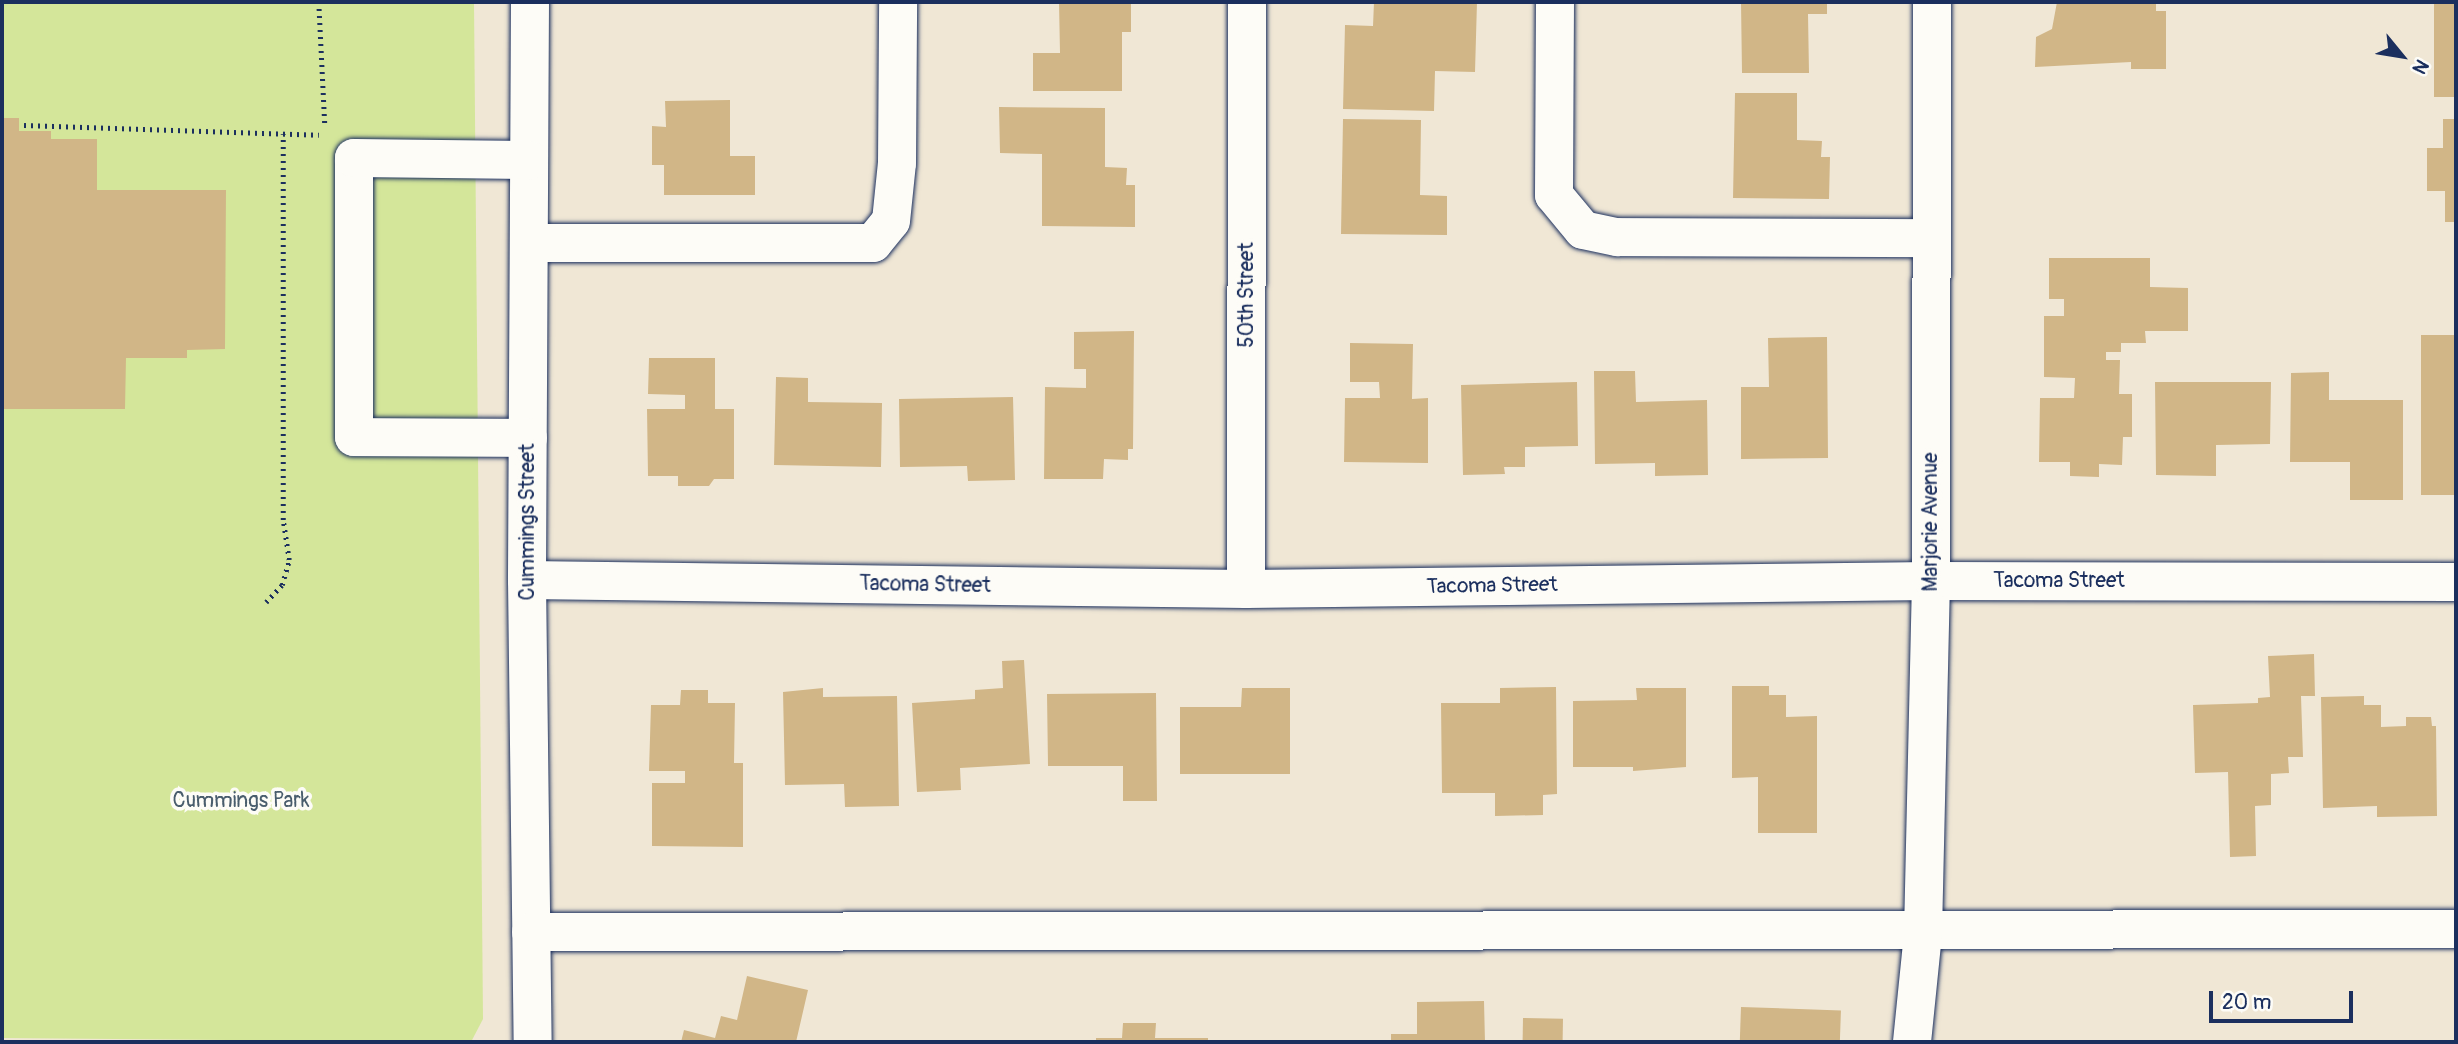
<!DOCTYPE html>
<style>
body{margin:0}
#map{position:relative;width:2458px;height:1044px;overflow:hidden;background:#f0e7d5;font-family:Pangolin,sans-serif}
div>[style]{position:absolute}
.green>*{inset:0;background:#d4e69a}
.building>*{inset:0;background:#d1b687;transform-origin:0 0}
.path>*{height:4.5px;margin-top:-2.25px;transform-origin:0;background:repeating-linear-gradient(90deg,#1b2f5e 0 2px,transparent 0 7px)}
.roads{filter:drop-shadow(0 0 2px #1b2f5e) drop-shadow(0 0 2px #1b2f5e)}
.minor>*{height:38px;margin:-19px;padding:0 19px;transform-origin:19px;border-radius:19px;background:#fdfcf7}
span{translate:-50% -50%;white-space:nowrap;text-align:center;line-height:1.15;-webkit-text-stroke:7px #fdfcf7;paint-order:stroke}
.street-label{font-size:21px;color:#1b2f5e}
.park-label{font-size:21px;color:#495d6d}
.frame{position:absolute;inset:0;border:4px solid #1b2f5e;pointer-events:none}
.north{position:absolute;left:2367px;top:21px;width:70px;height:70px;-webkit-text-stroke:5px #fdfcf7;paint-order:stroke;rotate:120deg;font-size:19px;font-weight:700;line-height:28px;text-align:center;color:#1b2f5e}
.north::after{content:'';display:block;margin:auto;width:24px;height:32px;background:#1b2f5e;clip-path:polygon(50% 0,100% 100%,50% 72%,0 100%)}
.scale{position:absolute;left:2209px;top:991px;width:144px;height:32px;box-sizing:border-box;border:4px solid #1b2f5e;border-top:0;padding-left:9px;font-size:21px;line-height:24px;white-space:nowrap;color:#1b2f5e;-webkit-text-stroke:5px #fdfcf7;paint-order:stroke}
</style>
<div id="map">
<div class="green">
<div style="clip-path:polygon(2px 2px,474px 2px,483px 1019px,471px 1042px,2px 1038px)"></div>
</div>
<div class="building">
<div style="clip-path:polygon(1059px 2px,1131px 2px,1131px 32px,1122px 32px,1122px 91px,1033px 91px,1033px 53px,1060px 53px)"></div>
<div style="clip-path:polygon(1374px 2px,1477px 2px,1475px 72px,1435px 71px,1434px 111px,1343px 109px,1345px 25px,1373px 26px)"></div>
<div style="clip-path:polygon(1741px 2px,1827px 2px,1827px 14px,1808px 14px,1809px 73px,1742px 73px)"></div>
<div style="clip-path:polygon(2057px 2px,2156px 2px,2156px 11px,2166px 11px,2166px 69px,2131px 69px,2131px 62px,2035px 67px,2036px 37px,2052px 29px)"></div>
<div style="left:2434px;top:2px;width:22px;height:95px"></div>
<div style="clip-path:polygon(1735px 93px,1797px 93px,1797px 140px,1822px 141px,1821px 157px,1830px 157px,1829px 199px,1733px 198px)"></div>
<div style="clip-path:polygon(730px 100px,730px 156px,755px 156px,755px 195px,664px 195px,664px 165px,652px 165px,652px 126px,666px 127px,665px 101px)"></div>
<div style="clip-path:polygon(999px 107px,1105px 108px,1105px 167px,1127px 168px,1126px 185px,1135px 185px,1135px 227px,1042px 226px,1042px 154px,1000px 153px)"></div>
<div style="clip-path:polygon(2px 118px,19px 118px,19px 131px,51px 131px,51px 139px,97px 139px,97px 190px,226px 190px,225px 349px,187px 350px,187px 358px,126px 358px,125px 409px,2px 409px)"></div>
<div style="clip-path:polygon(1343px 119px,1421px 120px,1420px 195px,1447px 196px,1447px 235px,1341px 234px)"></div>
<div style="clip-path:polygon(2443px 119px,2456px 119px,2456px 222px,2445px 222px,2445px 191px,2427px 191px,2427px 148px,2443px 148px)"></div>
<div style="clip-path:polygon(2049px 258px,2150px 258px,2150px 287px,2188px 288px,2188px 331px,2145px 331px,2146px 343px,2121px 343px,2121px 352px,2106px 352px,2106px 360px,2120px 360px,2119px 394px,2132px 394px,2132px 437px,2123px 437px,2122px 465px,2099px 464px,2099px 477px,2070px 476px,2070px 462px,2039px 462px,2040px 398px,2074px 398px,2075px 378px,2044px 377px,2044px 316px,2064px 316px,2064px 299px,2049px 299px)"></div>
<div style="clip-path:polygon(1134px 331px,1133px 449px,1128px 449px,1128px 460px,1104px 459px,1103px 479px,1044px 479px,1045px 387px,1086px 388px,1086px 369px,1074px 369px,1074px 332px)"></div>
<div style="left:2456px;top:335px;width:160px;height:35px;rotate:90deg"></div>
<div style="clip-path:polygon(1827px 337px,1828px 458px,1741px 459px,1741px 387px,1769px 387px,1768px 338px)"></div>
<div style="clip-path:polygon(1350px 343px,1413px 344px,1412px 399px,1428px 398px,1428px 463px,1344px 462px,1345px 398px,1380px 398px,1379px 382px,1350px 382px)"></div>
<div style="clip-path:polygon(649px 358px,715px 358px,715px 409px,734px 409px,734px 479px,714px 479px,709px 486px,678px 486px,678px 476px,648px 476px,647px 409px,685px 409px,685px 395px,648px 394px)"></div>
<div style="clip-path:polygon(1594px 371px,1635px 371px,1636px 402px,1707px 400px,1708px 475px,1655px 476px,1655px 463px,1595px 464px)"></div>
<div style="clip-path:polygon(2329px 372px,2329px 400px,2403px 400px,2403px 500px,2350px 500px,2350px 462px,2290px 462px,2291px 373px)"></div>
<div style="clip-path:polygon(776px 377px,808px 378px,808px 402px,882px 403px,881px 467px,774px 465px)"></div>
<div style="clip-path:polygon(1577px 382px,1578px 446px,1525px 447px,1525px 467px,1504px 467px,1505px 474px,1463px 475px,1461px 385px)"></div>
<div style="clip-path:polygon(2155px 382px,2271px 382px,2270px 444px,2216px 445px,2216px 476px,2156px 475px)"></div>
<div style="clip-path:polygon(1013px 397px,1015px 480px,968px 481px,967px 466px,900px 467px,899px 399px)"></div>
<div style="clip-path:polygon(2314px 654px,2315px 696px,2301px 696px,2303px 757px,2288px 757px,2289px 773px,2271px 774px,2271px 805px,2255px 806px,2256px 856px,2230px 857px,2228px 772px,2195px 773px,2193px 705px,2258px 703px,2258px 698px,2270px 697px,2268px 656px)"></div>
<div style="clip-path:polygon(1024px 660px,1030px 764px,960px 768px,961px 790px,917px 792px,912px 703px,975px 699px,975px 690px,1003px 688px,1002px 661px)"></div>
<div style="clip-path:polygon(1732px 686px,1769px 686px,1769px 695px,1786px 695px,1786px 717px,1817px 716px,1817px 833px,1758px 833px,1758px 777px,1732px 778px)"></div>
<div style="clip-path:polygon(1556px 687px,1557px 794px,1543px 795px,1543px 815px,1495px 816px,1495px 793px,1442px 793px,1441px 703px,1500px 703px,1500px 688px)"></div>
<div style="clip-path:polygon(823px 688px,823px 697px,897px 696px,899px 806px,845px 807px,844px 784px,785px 785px,783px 692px)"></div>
<div style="clip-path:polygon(1242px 688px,1290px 688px,1290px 774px,1180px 774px,1180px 707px,1241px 707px)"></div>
<div style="clip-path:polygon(1636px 688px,1686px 688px,1686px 767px,1633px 771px,1633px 767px,1573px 767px,1573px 701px,1637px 700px)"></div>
<div style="clip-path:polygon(681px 690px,708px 690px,708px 703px,735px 703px,734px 763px,743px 763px,743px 847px,652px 846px,652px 783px,685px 783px,685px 771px,649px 771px,651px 705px,680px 705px)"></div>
<div style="clip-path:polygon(1156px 693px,1157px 801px,1123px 801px,1123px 766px,1048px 766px,1047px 694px)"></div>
<div style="clip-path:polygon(2364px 696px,2364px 705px,2381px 705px,2381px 727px,2406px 726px,2406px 717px,2431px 717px,2432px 726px,2436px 726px,2437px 816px,2377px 817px,2377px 806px,2323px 808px,2321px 697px)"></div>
<div style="clip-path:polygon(747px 976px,808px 990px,796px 1042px,681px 1042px,684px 1030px,715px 1038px,721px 1016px,737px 1020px)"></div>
<div style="clip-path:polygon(1484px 1001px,1485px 1042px,1391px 1042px,1391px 1034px,1417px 1034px,1417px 1002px)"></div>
<div style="left:1741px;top:1007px;width:100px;height:35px;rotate:2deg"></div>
<div style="left:1523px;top:1018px;width:40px;height:24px;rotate:1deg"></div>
<div style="clip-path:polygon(1123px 1023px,1156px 1023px,1155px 1038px,1208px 1038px,1208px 1042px,1096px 1042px,1096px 1038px,1122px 1038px)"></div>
</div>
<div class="path">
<div style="left:319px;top:2px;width:122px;rotate:87.2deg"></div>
<div style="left:24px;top:125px;width:295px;rotate:1.9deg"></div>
<div style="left:266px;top:602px;width:23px;rotate:-47deg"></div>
<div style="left:282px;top:585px;width:26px;rotate:-74deg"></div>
<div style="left:289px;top:560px;width:40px;rotate:-98.5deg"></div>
<div style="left:283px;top:520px;width:386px;rotate:-90deg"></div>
</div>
<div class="roads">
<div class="minor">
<div style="left:530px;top:2px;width:578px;rotate:90.3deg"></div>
<div style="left:527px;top:580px;width:462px;rotate:89.3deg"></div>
<div style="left:1555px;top:2px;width:193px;rotate:90.3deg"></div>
<div style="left:1554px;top:195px;width:45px;rotate:50.4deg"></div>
<div style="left:1583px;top:230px;width:35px;rotate:12deg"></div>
<div style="left:1617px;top:237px;width:314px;rotate:0.2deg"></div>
<div style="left:529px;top:243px;width:344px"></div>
<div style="left:873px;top:243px;width:28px;rotate:-51deg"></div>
<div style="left:891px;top:221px;width:58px;rotate:-84.1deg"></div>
<div style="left:897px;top:163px;width:161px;rotate:-89.6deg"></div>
<div style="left:528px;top:438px;width:174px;rotate:-179.7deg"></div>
<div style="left:354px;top:437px;width:279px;rotate:-90deg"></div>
<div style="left:354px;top:158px;width:175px;rotate:0.7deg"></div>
<div style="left:527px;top:580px;width:719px;rotate:0.72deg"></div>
<div style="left:1246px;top:589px;width:685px;rotate:-0.67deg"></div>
<div style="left:1931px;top:581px;width:525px;rotate:0.11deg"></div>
<div style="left:1246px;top:589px;width:587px;rotate:-89.9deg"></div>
<div style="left:531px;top:932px;width:1925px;rotate:-0.09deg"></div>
<div style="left:1912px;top:1042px;width:110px;rotate:-84.2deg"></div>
<div style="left:1923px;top:933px;width:352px;rotate:-88.7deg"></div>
<div style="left:1931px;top:581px;width:579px;rotate:-89.9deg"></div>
</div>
</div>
<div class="street-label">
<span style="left:1247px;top:295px;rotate:-90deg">50th Street</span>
<span style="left:528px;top:522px;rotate:-90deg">Cummings Street</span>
<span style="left:1931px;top:522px;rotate:-90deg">Marjorie Avenue</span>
<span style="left:2059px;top:581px">Tacoma Street</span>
<span style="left:925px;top:585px;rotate:1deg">Tacoma Street</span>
<span style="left:1492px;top:586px;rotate:-1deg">Tacoma Street</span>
</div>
<div class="park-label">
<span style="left:241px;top:801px">Cummings Park</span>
</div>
<div class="frame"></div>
<div class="north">N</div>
<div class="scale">20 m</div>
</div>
